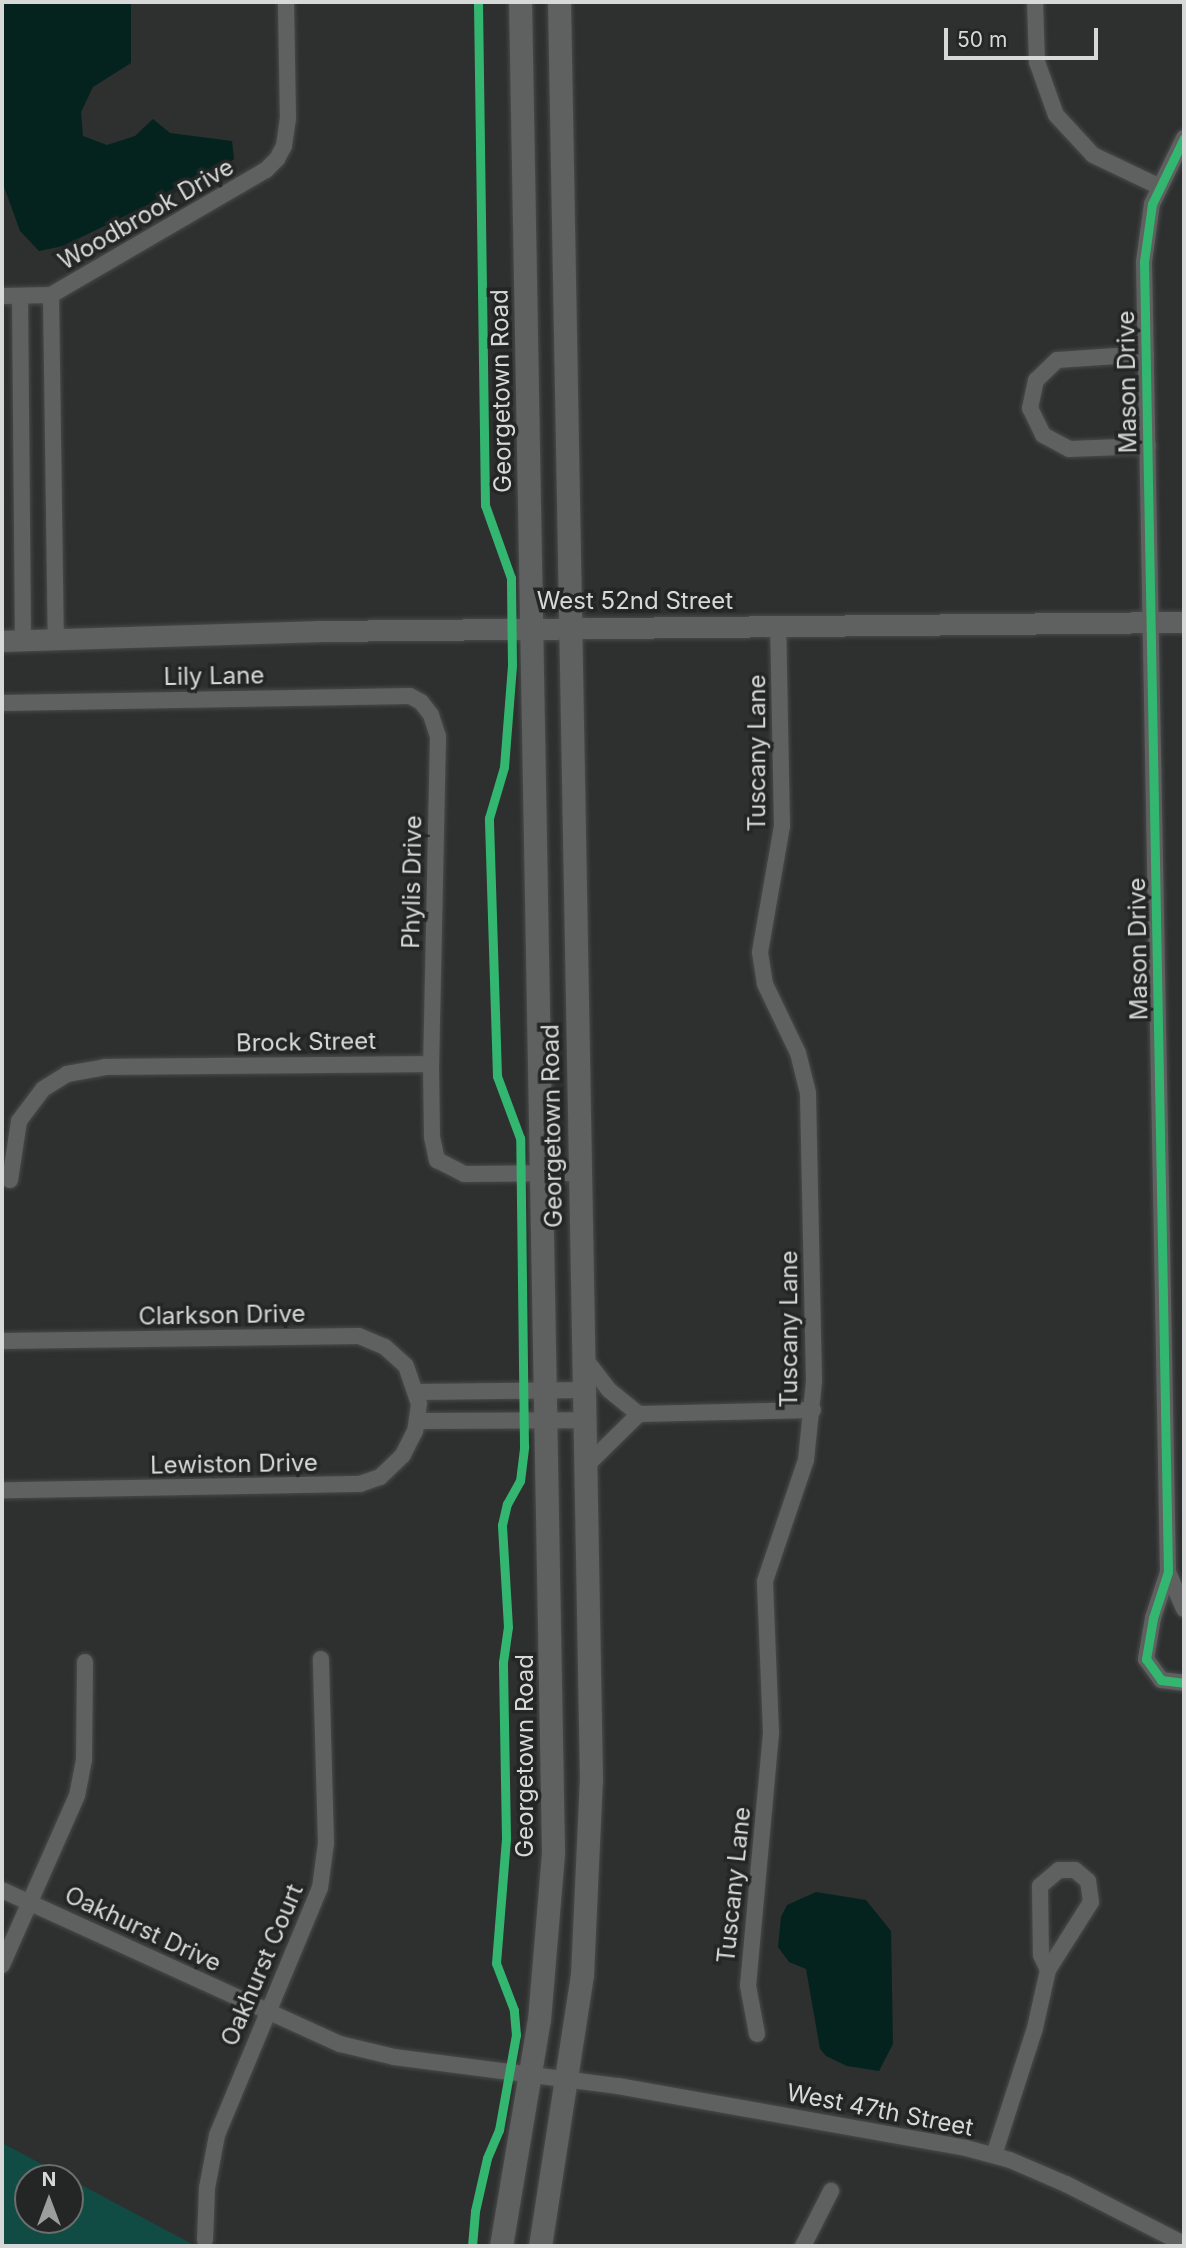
<!DOCTYPE html>
<style>
body{margin:0}
#map{position:relative;width:1186px;height:2248px;overflow:hidden;background:#2e2f2f;font-family:Inter,sans-serif}
div>[style]{position:absolute}
.green>*{inset:0;background:#114c44}
.water>*{inset:0;background:#04231f}
.roads{filter:drop-shadow(0 0 2px #494a4a) drop-shadow(0 0 2px #494a4a)}
.minor>*{height:16px;margin:-8px;padding:0 8px;transform-origin:8px;border-radius:8px;background:#5f6160}
.tertiary>*{height:21px;margin:-10.5px;padding:0 10.5px;transform-origin:10.5px;border-radius:10.5px;background:#5f6160}
.secondary>*{height:23px;margin:-11.5px;padding:0 11.5px;transform-origin:11.5px;border-radius:11.5px;background:#5f6160}
.cycleway>*{height:9px;margin:-4.5px;padding:0 4.5px;transform-origin:4.5px;border-radius:4.5px;background:#33b770}
span{translate:-50% -50%;white-space:nowrap;text-align:center;line-height:1.15;-webkit-text-stroke:7px #232625;paint-order:stroke}
.street-label{font-size:24px;color:#d6d9d8}
.frame{position:absolute;inset:0;border:4px solid #d6d9d8;pointer-events:none}
.north{position:absolute;left:14px;top:2164px;width:70px;height:70px;box-sizing:border-box;background:#232625;border:2px solid #6b6e6d;border-radius:50%;rotate:0deg;font-size:19px;font-weight:700;line-height:28px;text-align:center;color:#d6d9d8}
.north::after{content:'';display:block;margin:auto;width:24px;height:32px;background:#9b9e9d;clip-path:polygon(50% 0,100% 100%,50% 72%,0 100%)}
.scale{position:absolute;left:944px;top:28px;width:154px;height:32px;box-sizing:border-box;border:4px solid #d6d9d8;border-top:0;padding-left:9px;font-size:21px;line-height:24px;white-space:nowrap;color:#d6d9d8;-webkit-text-stroke:5px #232625;paint-order:stroke}
</style>
<div id="map">
<div class="green">
<div style="clip-path:polygon(2px 2143px,68px 2178px,28px 2178px,28px 2220px,70px 2220px,70px 2179px,196px 2246px,2px 2246px)"></div>
</div>
<div class="water">
<div style="clip-path:polygon(2px 2px,131px 2px,131px 63px,93px 87px,81px 112px,83px 136px,107px 145px,135px 136px,153px 119px,170px 133px,232px 141px,234px 159px,222px 169px,63px 246px,39px 251px,20px 231px,2px 181px)"></div>
<div style="clip-path:polygon(816px 1892px,866px 1900px,891px 1931px,893px 2044px,879px 2071px,847px 2066px,826px 2056px,820px 2049px,806px 1969px,789px 1962px,778px 1947px,781px 1917px,787px 1905px)"></div>
</div>
<div class="roads">
<div class="minor">
<div style="left:1035px;top:2px;width:60px;rotate:88.1deg"></div>
<div style="left:1037px;top:62px;width:56px;rotate:70.3deg"></div>
<div style="left:1056px;top:115px;width:54px;rotate:47.2deg"></div>
<div style="left:1093px;top:155px;width:72px;rotate:25.5deg"></div>
<div style="left:1184px;top:138px;width:73px;rotate:115.9deg"></div>
<div style="left:1152px;top:204px;width:59px;rotate:97.9deg"></div>
<div style="left:1144px;top:262px;width:1310px;rotate:88.95deg"></div>
<div style="left:1168px;top:1572px;width:48px;rotate:108.1deg"></div>
<div style="left:1153px;top:1618px;width:42px;rotate:99.7deg"></div>
<div style="left:1146px;top:1659px;width:26px;rotate:54deg"></div>
<div style="left:1161px;top:1680px;width:23px;rotate:7deg"></div>
<div style="left:51px;top:295px;width:345px;rotate:89.2deg"></div>
<div style="left:2px;top:296px;width:49px;rotate:-1.2deg"></div>
<div style="left:51px;top:295px;width:249px;rotate:-30.2deg"></div>
<div style="left:266px;top:170px;width:16px;rotate:-45deg"></div>
<div style="left:277px;top:159px;width:15px;rotate:-62deg"></div>
<div style="left:284px;top:146px;width:27px;rotate:-82deg"></div>
<div style="left:288px;top:119px;width:117px;rotate:-91deg"></div>
<div style="left:20px;top:296px;width:344px;rotate:89.5deg"></div>
<div style="left:1146px;top:354px;width:89px;rotate:176.1deg"></div>
<div style="left:1057px;top:360px;width:29px;rotate:136deg"></div>
<div style="left:1036px;top:380px;width:29px;rotate:102deg"></div>
<div style="left:1030px;top:408px;width:30px;rotate:64deg"></div>
<div style="left:1043px;top:435px;width:30px;rotate:28deg"></div>
<div style="left:1069px;top:449px;width:79px;rotate:-2.2deg"></div>
<div style="left:2px;top:703px;width:408px;rotate:-1deg"></div>
<div style="left:410px;top:696px;width:13px;rotate:29deg"></div>
<div style="left:421px;top:702px;width:16px;rotate:52deg"></div>
<div style="left:431px;top:715px;width:22px;rotate:72deg"></div>
<div style="left:438px;top:736px;width:328px;rotate:91.2deg"></div>
<div style="left:431px;top:1064px;width:73px;rotate:89.2deg"></div>
<div style="left:432px;top:1137px;width:24px;rotate:78deg"></div>
<div style="left:437px;top:1160px;width:30px;rotate:27deg"></div>
<div style="left:464px;top:1174px;width:115px;rotate:-0.5deg"></div>
<div style="left:10px;top:1180px;width:60px;rotate:-81.3deg"></div>
<div style="left:19px;top:1121px;width:40px;rotate:-53deg"></div>
<div style="left:43px;top:1089px;width:28px;rotate:-32deg"></div>
<div style="left:67px;top:1074px;width:39px;rotate:-10deg"></div>
<div style="left:105px;top:1067px;width:326px;rotate:-0.5deg"></div>
<div style="left:2px;top:1341px;width:357px;rotate:-0.8deg"></div>
<div style="left:359px;top:1336px;width:28px;rotate:23deg"></div>
<div style="left:385px;top:1347px;width:28px;rotate:42deg"></div>
<div style="left:406px;top:1366px;width:40px;rotate:71.1deg"></div>
<div style="left:419px;top:1404px;width:27px;rotate:98deg"></div>
<div style="left:415px;top:1431px;width:27px;rotate:117deg"></div>
<div style="left:403px;top:1455px;width:32px;rotate:136deg"></div>
<div style="left:380px;top:1477px;width:21px;rotate:161deg"></div>
<div style="left:360px;top:1484px;width:358px;rotate:179deg"></div>
<div style="left:583px;top:1356px;width:43px;rotate:52.6deg"></div>
<div style="left:609px;top:1390px;width:38px;rotate:39deg"></div>
<div style="left:417px;top:1392px;width:167px;rotate:-0.7deg"></div>
<div style="left:639px;top:1414px;width:174px;rotate:-1.3deg"></div>
<div style="left:417px;top:1421px;width:167px;rotate:-0.3deg"></div>
<div style="left:585px;top:1467px;width:76px;rotate:-44.5deg"></div>
<div style="left:1168px;top:1572px;width:40px;rotate:66.6deg"></div>
<div style="left:2px;top:1890px;width:371px;rotate:24.5deg"></div>
<div style="left:340px;top:2044px;width:56px;rotate:13.5deg"></div>
<div style="left:394px;top:2057px;width:226px;rotate:7.4deg"></div>
<div style="left:618px;top:2086px;width:353px;rotate:10.1deg"></div>
<div style="left:966px;top:2148px;width:46px;rotate:15.3deg"></div>
<div style="left:1010px;top:2160px;width:61px;rotate:23.2deg"></div>
<div style="left:1066px;top:2184px;width:132px;rotate:27deg"></div>
<div style="left:2px;top:1965px;width:185px;rotate:-66.1deg"></div>
<div style="left:77px;top:1796px;width:37px;rotate:-79deg"></div>
<div style="left:84px;top:1760px;width:98px;rotate:-89.4deg"></div>
<div style="left:757px;top:2034px;width:49px;rotate:-100.6deg"></div>
<div style="left:748px;top:1986px;width:255px;rotate:-84.8deg"></div>
<div style="left:771px;top:1732px;width:151px;rotate:-92.3deg"></div>
<div style="left:765px;top:1581px;width:128px;rotate:-71.3deg"></div>
<div style="left:806px;top:1460px;width:79px;rotate:-84.2deg"></div>
<div style="left:814px;top:1381px;width:288px;rotate:-91.2deg"></div>
<div style="left:808px;top:1093px;width:41px;rotate:-104deg"></div>
<div style="left:798px;top:1053px;width:76px;rotate:-115.6deg"></div>
<div style="left:765px;top:984px;width:32px;rotate:-99deg"></div>
<div style="left:760px;top:952px;width:128px;rotate:-80.1deg"></div>
<div style="left:782px;top:826px;width:200px;rotate:-91.1deg"></div>
<div style="left:994px;top:2155px;width:133px;rotate:-72.1deg"></div>
<div style="left:1035px;top:2028px;width:59px;rotate:-77.4deg"></div>
<div style="left:1048px;top:1970px;width:80px;rotate:-57.7deg"></div>
<div style="left:1091px;top:1902px;width:21px;rotate:-98deg"></div>
<div style="left:1088px;top:1881px;width:17px;rotate:-140deg"></div>
<div style="left:1075px;top:1870px;width:16px;rotate:180deg"></div>
<div style="left:1059px;top:1870px;width:25px;rotate:140deg"></div>
<div style="left:1040px;top:1886px;width:69px;rotate:89.2deg"></div>
<div style="left:1041px;top:1955px;width:17px;rotate:65deg"></div>
<div style="left:205px;top:2240px;width:52px;rotate:-87.8deg"></div>
<div style="left:207px;top:2188px;width:54px;rotate:-79.3deg"></div>
<div style="left:217px;top:2135px;width:268px;rotate:-67.4deg"></div>
<div style="left:320px;top:1888px;width:45px;rotate:-82.4deg"></div>
<div style="left:326px;top:1843px;width:184px;rotate:-91.6deg"></div>
<div style="left:803px;top:2246px;width:62px;rotate:-63deg"></div>
</div>
<div class="tertiary">
<div style="left:2px;top:641px;width:318px;rotate:-1.8deg"></div>
<div style="left:320px;top:631px;width:864px;rotate:-0.6deg"></div>
</div>
<div class="secondary">
<div style="left:501px;top:2246px;width:229px;rotate:-80.5deg"></div>
<div style="left:539px;top:2020px;width:169px;rotate:-85.2deg"></div>
<div style="left:553px;top:1852px;width:1850px;rotate:-91.02deg"></div>
<div style="left:540px;top:2246px;width:274px;rotate:-81.2deg"></div>
<div style="left:582px;top:1975px;width:195px;rotate:-87.4deg"></div>
<div style="left:591px;top:1780px;width:1778px;rotate:-91.03deg"></div>
</div>
</div>
<div class="cycleway">
<div style="left:1184px;top:138px;width:73px;rotate:115.9deg"></div>
<div style="left:1152px;top:204px;width:59px;rotate:97.9deg"></div>
<div style="left:1144px;top:262px;width:1310px;rotate:88.95deg"></div>
<div style="left:1168px;top:1572px;width:48px;rotate:108.1deg"></div>
<div style="left:1153px;top:1618px;width:42px;rotate:99.7deg"></div>
<div style="left:1146px;top:1659px;width:26px;rotate:54deg"></div>
<div style="left:1161px;top:1680px;width:23px;rotate:7deg"></div>
<div style="left:472px;top:2246px;width:35px;rotate:-85deg"></div>
<div style="left:475px;top:2211px;width:54px;rotate:-77.2deg"></div>
<div style="left:487px;top:2158px;width:30px;rotate:-67deg"></div>
<div style="left:499px;top:2130px;width:97px;rotate:-79.9deg"></div>
<div style="left:516px;top:2035px;width:25px;rotate:-95deg"></div>
<div style="left:514px;top:2010px;width:50px;rotate:-111deg"></div>
<div style="left:496px;top:1963px;width:125px;rotate:-85.4deg"></div>
<div style="left:506px;top:1838px;width:176px;rotate:-91deg"></div>
<div style="left:503px;top:1662px;width:35px;rotate:-82deg"></div>
<div style="left:508px;top:1627px;width:102px;rotate:-93.4deg"></div>
<div style="left:502px;top:1525px;width:22px;rotate:-77deg"></div>
<div style="left:507px;top:1504px;width:26px;rotate:-61deg"></div>
<div style="left:520px;top:1481px;width:35px;rotate:-83deg"></div>
<div style="left:524px;top:1446px;width:308px;rotate:-90.7deg"></div>
<div style="left:520px;top:1138px;width:66px;rotate:-110.4deg"></div>
<div style="left:497px;top:1076px;width:258px;rotate:-91.8deg"></div>
<div style="left:489px;top:818px;width:53px;rotate:-73.6deg"></div>
<div style="left:504px;top:767px;width:102px;rotate:-85.5deg"></div>
<div style="left:512px;top:665px;width:87px;rotate:-90.7deg"></div>
<div style="left:511px;top:578px;width:77px;rotate:-109.6deg"></div>
<div style="left:485px;top:505px;width:503px;rotate:-90.8deg"></div>
</div>
<div class="street-label">
<span style="left:146px;top:214px;rotate:-30deg">Woodbrook Drive</span>
<span style="left:1127px;top:382px;rotate:-91deg">Mason Drive</span>
<span style="left:501px;top:391px;rotate:-91deg">Georgetown Road</span>
<span style="left:635px;top:601px">West 52nd Street</span>
<span style="left:214px;top:676px;rotate:-1deg">Lily Lane</span>
<span style="left:757px;top:753px;rotate:-90deg">Tuscany Lane</span>
<span style="left:412px;top:882px;rotate:-89deg">Phylis Drive</span>
<span style="left:1138px;top:949px;rotate:-91deg">Mason Drive</span>
<span style="left:306px;top:1042px;rotate:-1deg">Brock Street</span>
<span style="left:552px;top:1126px;rotate:-91deg">Georgetown Road</span>
<span style="left:222px;top:1315px;rotate:-1deg">Clarkson Drive</span>
<span style="left:789px;top:1329px;rotate:-90deg">Tuscany Lane</span>
<span style="left:234px;top:1464px;rotate:-1deg">Lewiston Drive</span>
<span style="left:525px;top:1756px;rotate:-90deg">Georgetown Road</span>
<span style="left:734px;top:1885px;rotate:-84deg">Tuscany Lane</span>
<span style="left:143px;top:1929px;rotate:25deg">Oakhurst Drive</span>
<span style="left:262px;top:1965px;rotate:-67deg">Oakhurst Court</span>
<span style="left:880px;top:2110px;rotate:11deg">West 47th Street</span>
</div>
<div class="frame"></div>
<div class="north">N</div>
<div class="scale">50 m</div>
</div>
